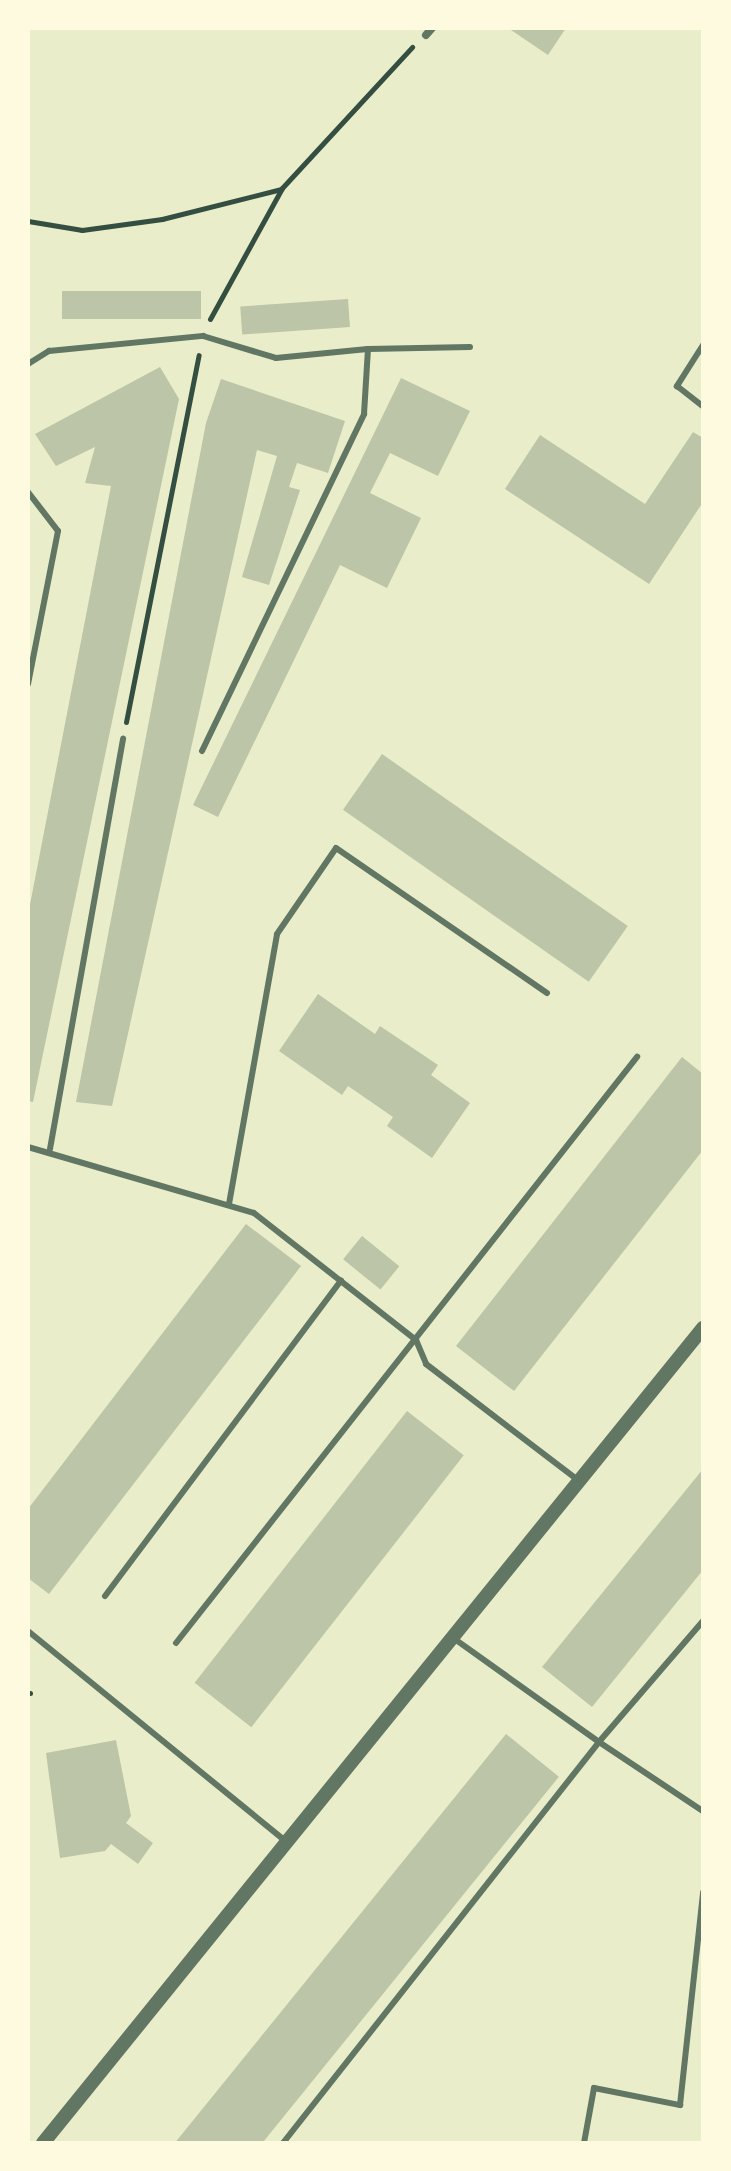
<!DOCTYPE html>
<style>
body{margin:0}
#map{position:relative;width:731px;height:2171px;overflow:hidden;background:#e9edc9;font-family:"IBM Plex Sans",sans-serif}
div>[style]{position:absolute}
.building>*{inset:0;background:#bcc5a7;transform-origin:0 0}
.path>*{height:5px;margin:-2.5px;padding:0 2.5px;transform-origin:2.5px;border-radius:2.5px;background:#344e41}
.service>*{height:6px;margin:-3px;padding:0 3px;transform-origin:3px;border-radius:3px;background:#617663}
.minor>*{height:8px;margin:-4px;padding:0 4px;transform-origin:4px;border-radius:4px;background:#617663}
.tertiary>*{height:14px;margin:-7px;padding:0 7px;transform-origin:7px;border-radius:7px;background:#617663}
span{translate:-50% -50%;white-space:nowrap;text-align:center;line-height:1.15;-webkit-text-stroke:7px #fefae0;paint-order:stroke}
.frame{position:absolute;inset:0;border:30px solid #fefae0;pointer-events:none}
</style>
<div id="map">
<div class="building">
<div style="clip-path:polygon(508px 28px,566px 28px,548px 55px)"></div>
<div style="left:62px;top:291px;width:139px;height:28px"></div>
<div style="left:348px;top:299px;width:28px;height:108px;rotate:86deg"></div>
<div style="clip-path:polygon(160px 367px,179px 399px,33px 1102px,28px 1101px,28px 915px,111px 486px,85px 483px,95px 447px,56px 466px,35px 434px)"></div>
<div style="clip-path:polygon(401px 378px,470px 411px,438px 476px,390px 453px,370px 493px,421px 518px,387px 588px,340px 565px,218px 817px,193px 805px)"></div>
<div style="clip-path:polygon(221px 379px,345px 421px,328px 473px,297px 463px,289px 487px,300px 490px,269px 585px,242px 577px,277px 456px,257px 450px,112px 1106px,76px 1102px,206px 423px)"></div>
<div style="clip-path:polygon(693px 432px,703px 438px,703px 502px,649px 584px,505px 489px,540px 435px,645px 504px)"></div>
<div style="left:382px;top:754px;width:300px;height:68px;rotate:35deg"></div>
<div style="clip-path:polygon(318px 994px,375px 1034px,380px 1026px,438px 1065px,431px 1075px,470px 1103px,432px 1158px,387px 1126px,393px 1117px,348px 1086px,342px 1095px,279px 1051px)"></div>
<div style="clip-path:polygon(682px 1057px,703px 1074px,703px 1150px,514px 1391px,456px 1346px)"></div>
<div style="clip-path:polygon(246px 1224px,301px 1266px,49px 1594px,28px 1578px,28px 1509px)"></div>
<div style="left:362px;top:1236px;width:48px;height:30px;rotate:39deg"></div>
<div style="left:407px;top:1411px;width:72px;height:345px;rotate:38deg"></div>
<div style="clip-path:polygon(703px 1469px,703px 1570px,592px 1707px,542px 1667px)"></div>
<div style="left:506px;top:1734px;width:68px;height:525px;rotate:39deg"></div>
<div style="clip-path:polygon(116px 1740px,131px 1816px,126px 1823px,153px 1843px,138px 1864px,111px 1844px,105px 1851px,60px 1858px,46px 1753px)"></div>
</div>
<div class="path">
<div style="left:28px;top:221px;width:55px;rotate:9.5deg"></div>
<div style="left:82px;top:230px;width:81px;rotate:-7.8deg"></div>
<div style="left:162px;top:219px;width:123px;rotate:-14.1deg"></div>
<div style="left:210px;top:319px;width:149px;rotate:-61.2deg"></div>
<div style="left:282px;top:188px;width:192px;rotate:-47.3deg"></div>
<div style="left:126px;top:722px;width:374px;rotate:-78.8deg"></div>
<div style="left:28px;top:1693px;width:2px"></div>
</div>
<div class="service">
<div style="left:703px;top:345px;width:49px;rotate:122.4deg"></div>
<div style="left:677px;top:386px;width:33px;rotate:38deg"></div>
<div style="left:28px;top:364px;width:25px;rotate:-32deg"></div>
<div style="left:49px;top:351px;width:155px;rotate:-5.6deg"></div>
<div style="left:203px;top:336px;width:76px;rotate:16.8deg"></div>
<div style="left:276px;top:358px;width:92px;rotate:-5.6deg"></div>
<div style="left:368px;top:349px;width:102px;rotate:-1.1deg"></div>
<div style="left:28px;top:492px;width:49px;rotate:52.4deg"></div>
<div style="left:58px;top:531px;width:156px;rotate:101.1deg"></div>
<div style="left:202px;top:751px;width:374px;rotate:-64.3deg"></div>
<div style="left:364px;top:414px;width:65px;rotate:-86.5deg"></div>
<div style="left:28px;top:1147px;width:235px;rotate:16.3deg"></div>
<div style="left:254px;top:1213px;width:206px;rotate:38.1deg"></div>
<div style="left:416px;top:1340px;width:26px;rotate:67deg"></div>
<div style="left:426px;top:1364px;width:193px;rotate:37.4deg"></div>
<div style="left:50px;top:1149px;width:417px;rotate:-79.9deg"></div>
<div style="left:229px;top:1204px;width:274px;rotate:-79.9deg"></div>
<div style="left:277px;top:934px;width:104px;rotate:-55.5deg"></div>
<div style="left:336px;top:848px;width:256px;rotate:34.5deg"></div>
<div style="left:105px;top:1596px;width:394px;rotate:-53.2deg"></div>
<div style="left:703px;top:1621px;width:160px;rotate:130.7deg"></div>
<div style="left:599px;top:1742px;width:125px;rotate:33.6deg"></div>
<div style="left:28px;top:1631px;width:334px;rotate:39.2deg"></div>
<div style="left:176px;top:1643px;width:746px;rotate:-51.81deg"></div>
<div style="left:283px;top:2143px;width:511px;rotate:-51.76deg"></div>
<div style="left:599px;top:1742px;width:181px;rotate:-144.5deg"></div>
<div style="left:584px;top:2143px;width:56px;rotate:-79.7deg"></div>
<div style="left:594px;top:2088px;width:88px;rotate:11.2deg"></div>
<div style="left:680px;top:2105px;width:214px;rotate:-83.8deg"></div>
</div>
<div class="minor">
<div style="left:426px;top:35px;width:9px;rotate:-49deg"></div>
</div>
<div class="tertiary">
<div style="left:43px;top:2143px;width:1049px;rotate:-51deg"></div>
</div>
<div class="frame"></div>
</div>
